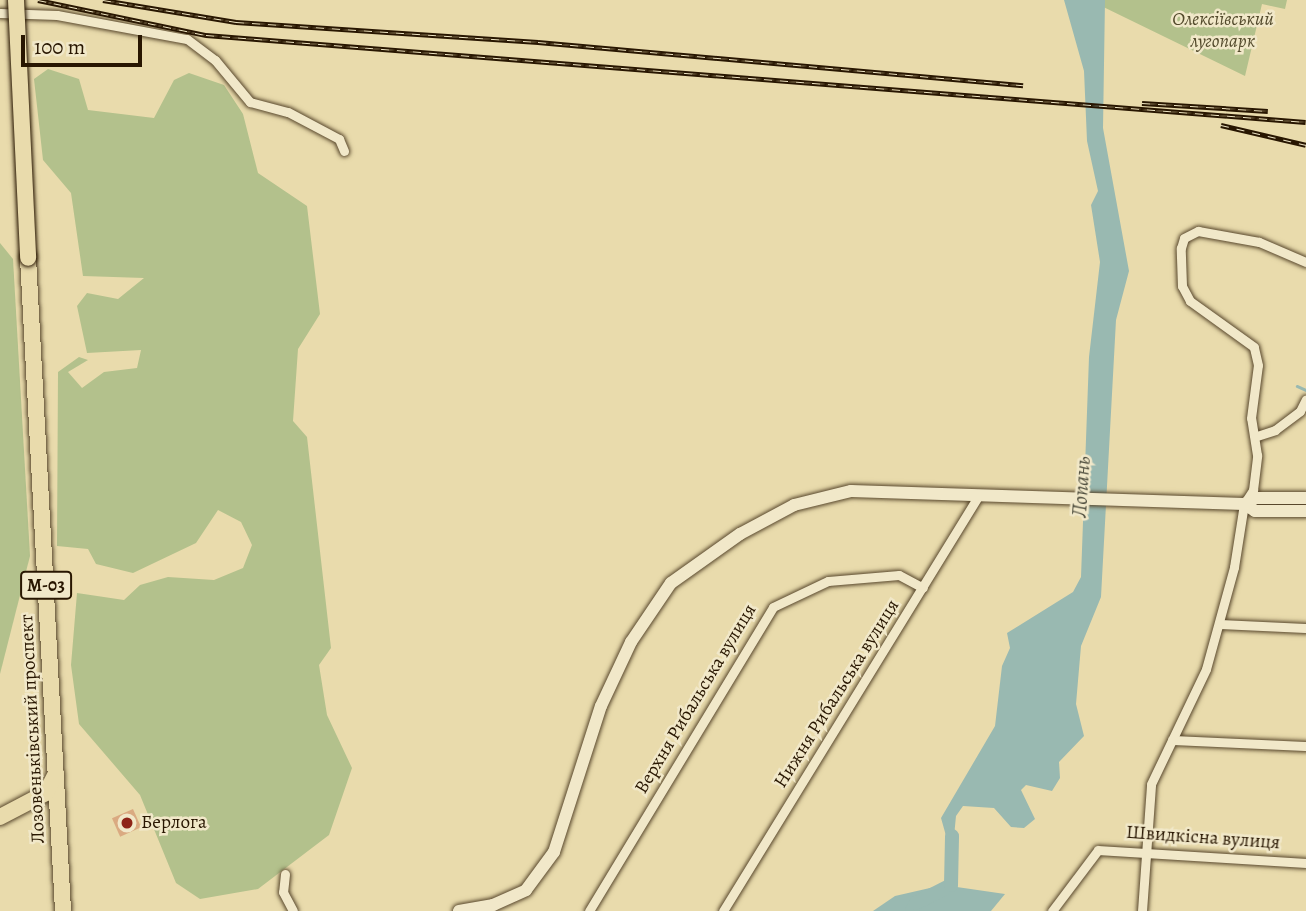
<!DOCTYPE html>
<meta charset="utf-8">
<style>
body{margin:0}
#map{position:relative;width:1306px;height:911px;overflow:hidden;background:#e9dbac;font-family:Alegreya,serif}
div>[style]{position:absolute}
.green>*{inset:0;background:#b3c18c}
.water>*{inset:0;background:#99b9b1}
.stream>*{height:2.5px;margin:-1.25px;padding:0 1.25px;transform-origin:1.25px;border-radius:1.25px;background:#99b9b1}
.river>*{height:14px;margin:-7px;padding:0 7px;transform-origin:7px;border-radius:7px;background:#99b9b1}
.building>*{inset:0;background:#daaa81;transform-origin:0 0}
.roads{filter:drop-shadow(0 0 2px #58472c) drop-shadow(0 0 2px #58472c)}
.minor>*{height:9px;margin:-4.5px;padding:0 4.5px;transform-origin:4.5px;border-radius:4.5px;background:#f1e8c9}
.tertiary>*{height:12px;margin:-6px;padding:0 6px;transform-origin:6px;border-radius:6px;background:#f1e8c9}
.trunk>*{height:16px;margin:-8px;padding:0 8px;transform-origin:8px;border-radius:8px;background:#e9dbac}
.rail>*{height:5px;margin-top:-2.5px;transform-origin:0;background:repeating-linear-gradient(90deg,#f1e8c9 0 8px,#281601 0 16px);box-sizing:border-box;border-block:2px solid #281601}
.bridges{filter:drop-shadow(0 0 2px #281601) drop-shadow(0 0 2px #281601)}
.trunk-bridge>*{height:16px;margin:-8px;padding:0 8px;transform-origin:8px;border-radius:8px;background:#e9dbac}
.dots>*{width:19px;height:19px;translate:-50% -50%;box-sizing:border-box;border:4px solid #f1e8c9;border-radius:50%}
span{translate:-50% -50%;white-space:nowrap;text-align:center;line-height:1.15;-webkit-text-stroke:5px #f1e8c9;paint-order:stroke}
.shield-label span{padding:2px 5px;background:#f1e8c9;border:2px solid;border-radius:5px;-webkit-text-stroke-width:0}
.shield-label{font-size:18px;color:#281601;font-weight:700}
.park-label{font-size:19px;color:#52492b;font-style:italic}
.street-label{font-size:19px;color:#281601}
.poi-label{font-size:19px;color:#281601}
.left{translate:0 -50%;text-align:left}
.water-label{font-size:21px;color:#504f3f;font-style:italic}
.scale{position:absolute;left:21px;top:35px;width:121px;height:32px;box-sizing:border-box;border:4px solid #281601;border-top:0;padding-left:9px;font-size:21px;line-height:24px;white-space:nowrap;color:#281601;-webkit-text-stroke:5px #f1e8c9;paint-order:stroke}
</style>
<div id="map">
<div class="green">
<div style="clip-path:polygon(1089px 0,1287px 0,1285px 9px,1262px 4px,1245px 76px)"></div>
<div style="clip-path:polygon(48px 69px,79px 79px,88px 110px,154px 118px,174px 80px,189px 73px,224px 85px,243px 114px,258px 173px,307px 206px,320px 314px,298px 349px,293px 421px,307px 437px,331px 648px,319px 665px,327px 715px,352px 768px,329px 835px,258px 889px,200px 899px,176px 883px,140px 795px,79px 724px,71px 665px,77px 593px,124px 600px,140px 585px,168px 577px,214px 580px,243px 568px,252px 545px,241px 522px,218px 510px,196px 543px,133px 573px,96px 564px,88px 549px,57px 546px,58px 372px,79px 357px,88px 360px,68px 372px,82px 388px,104px 372px,137px 368px,141px 350px,87px 353px,77px 306px,87px 293px,118px 299px,144px 278px,83px 276px,71px 193px,43px 160px,34px 79px)"></div>
<div style="clip-path:polygon(0 243px,13px 259px,30px 556px,0 674px)"></div>
</div>
<div class="water">
<div style="clip-path:polygon(1064px 0,1105px 0,1103px 128px,1129px 271px,1116px 320px,1101px 597px,1081px 646px,1076px 704px,1084px 736px,1059px 762px,1060px 778px,1052px 791px,1026px 785px,1021px 790px,1035px 819px,1024px 828px,1011px 827px,994px 808px,963px 806px,956px 816px,952px 857px,941px 818px,995px 726px,1002px 666px,1010px 648px,1007px 633px,1073px 592px,1081px 577px,1089px 357px,1100px 262px,1091px 205px,1098px 191px,1087px 141px,1084px 71px)"></div>
<div style="clip-path:polygon(943px 885px,1005px 894px,991px 911px,873px 911px,895px 896px)"></div>
</div>
<div class="stream">
<div style="left:1297px;top:386px;width:10px;rotate:24deg"></div>
</div>
<div class="river">
<div style="left:912px;top:911px;width:9px;rotate:-63deg"></div>
<div style="left:916px;top:903px;width:39px;rotate:-27deg"></div>
<div style="left:951px;top:885px;width:49px;rotate:-88.8deg"></div>
</div>
<div class="building">
<div style="left:133px;top:809px;width:20px;height:23px;rotate:66deg"></div>
</div>
<div class="roads">
<div class="minor">
<div style="left:0;top:13px;width:57px;rotate:2deg"></div>
<div style="left:57px;top:15px;width:132px;rotate:10.5deg"></div>
<div style="left:187px;top:39px;width:35px;rotate:37deg"></div>
<div style="left:215px;top:60px;width:55px;rotate:50.2deg"></div>
<div style="left:250px;top:102px;width:39px;rotate:15deg"></div>
<div style="left:288px;top:112px;width:58px;rotate:27.9deg"></div>
<div style="left:339px;top:139px;width:13px;rotate:67deg"></div>
<div style="left:1257px;top:436px;width:19px;rotate:-18deg"></div>
<div style="left:1275px;top:430px;width:31px;rotate:-37deg"></div>
<div style="left:1300px;top:411px;width:13px;rotate:-63deg"></div>
<div style="left:1219px;top:624px;width:87px;rotate:2.6deg"></div>
<div style="left:1172px;top:740px;width:134px;rotate:2.6deg"></div>
<div style="left:285px;top:874px;width:18px;rotate:96deg"></div>
<div style="left:283px;top:892px;width:21px;rotate:62deg"></div>
<div style="left:589px;top:911px;width:355px;rotate:-58.8deg"></div>
<div style="left:773px;top:607px;width:61px;rotate:-25.3deg"></div>
<div style="left:828px;top:581px;width:71px;rotate:-4.8deg"></div>
<div style="left:899px;top:575px;width:27px;rotate:28deg"></div>
<div style="left:723px;top:911px;width:488px;rotate:-58.4deg"></div>
<div style="left:1052px;top:911px;width:76px;rotate:-53deg"></div>
<div style="left:1098px;top:850px;width:208px;rotate:3.6deg"></div>
<div style="left:1142px;top:911px;width:127px;rotate:-85.9deg"></div>
<div style="left:1151px;top:784px;width:127px;rotate:-64.4deg"></div>
<div style="left:1206px;top:669px;width:106px;rotate:-74.6deg"></div>
<div style="left:1234px;top:567px;width:64px;rotate:-81deg"></div>
<div style="left:1244px;top:504px;width:17px;rotate:-57deg"></div>
<div style="left:1253px;top:490px;width:35px;rotate:-83deg"></div>
<div style="left:1257px;top:455px;width:37px;rotate:-99deg"></div>
<div style="left:1251px;top:418px;width:53px;rotate:-82.5deg"></div>
<div style="left:1258px;top:365px;width:18px;rotate:-103deg"></div>
<div style="left:1254px;top:347px;width:79px;rotate:-144.3deg"></div>
<div style="left:1190px;top:301px;width:17px;rotate:-118deg"></div>
<div style="left:1182px;top:286px;width:38px;rotate:-92deg"></div>
<div style="left:1181px;top:248px;width:10px;rotate:-73deg"></div>
<div style="left:1184px;top:238px;width:16px;rotate:-27deg"></div>
<div style="left:1198px;top:231px;width:62px;rotate:10.2deg"></div>
<div style="left:1259px;top:242px;width:51px;rotate:23.1deg"></div>
</div>
<div class="tertiary">
<div style="left:1244px;top:504px;width:13px;rotate:32deg"></div>
<div style="left:1255px;top:511px;width:51px"></div>
<div style="left:459px;top:911px;width:35px;rotate:-10deg"></div>
<div style="left:493px;top:905px;width:36px;rotate:-24deg"></div>
<div style="left:526px;top:890px;width:47px;rotate:-53.6deg"></div>
<div style="left:554px;top:852px;width:153px;rotate:-72.2deg"></div>
<div style="left:601px;top:706px;width:71px;rotate:-64.9deg"></div>
<div style="left:631px;top:642px;width:71px;rotate:-55.9deg"></div>
<div style="left:671px;top:583px;width:85px;rotate:-35.4deg"></div>
<div style="left:740px;top:534px;width:61px;rotate:-28.2deg"></div>
<div style="left:794px;top:505px;width:59px;rotate:-13.8deg"></div>
<div style="left:851px;top:491px;width:393px;rotate:1.9deg"></div>
<div style="left:1244px;top:504px;width:13px;rotate:-27deg"></div>
<div style="left:1256px;top:498px;width:50px"></div>
</div>
<div class="trunk">
<div style="left:28px;top:258px;width:654px;rotate:86.93deg"></div>
<div style="left:0;top:817px;width:52px;rotate:-27.6deg"></div>
<div style="left:46px;top:793px;width:22px;rotate:-63deg"></div>
</div>
</div>
<div class="rail">
<div style="left:38px;top:0;width:172px;rotate:11.8deg"></div>
<div style="left:206px;top:35px;width:1103px;rotate:4.52deg"></div>
<div style="left:103px;top:0;width:135px;rotate:9.4deg"></div>
<div style="left:236px;top:22px;width:303px;rotate:3.8deg"></div>
<div style="left:538px;top:42px;width:487px;rotate:5.1deg"></div>
<div style="left:1142px;top:103px;width:126px;rotate:3.6deg"></div>
<div style="left:1221px;top:125px;width:87px;rotate:13.2deg"></div>
</div>
<div class="bridges">
<div class="trunk-bridge">
<div style="left:16px;top:0;width:258px;rotate:87.3deg"></div>
</div>
</div>
<div class="dots">
<div style="left:127px;top:823px;background:#8f2418"></div>
</div>
<div class="shield-label">
<span style="left:46px;top:585px">М-03</span>
</div>
<div class="park-label">
<span style="left:1223px;top:31px">Олексіївський<br>лугопарк</span>
</div>
<div class="street-label">
<span style="left:837px;top:694px;rotate:-58deg">Нижня Рибальська вулиця</span>
<span style="left:696px;top:699px;rotate:-59deg">Верхня Рибальська вулиця</span>
<span style="left:33px;top:729px;rotate:-93deg">Лозовеньківський проспект</span>
<span style="left:1203px;top:838px;rotate:4deg">Швидкісна вулиця</span>
</div>
<div class="poi-label">
<span class="left" style="left:141px;top:823px">Берлога</span>
</div>
<div class="water-label">
<span style="left:1081px;top:487px;rotate:-86deg">Лопань</span>
</div>
<div class="scale">100 m</div>
</div>
